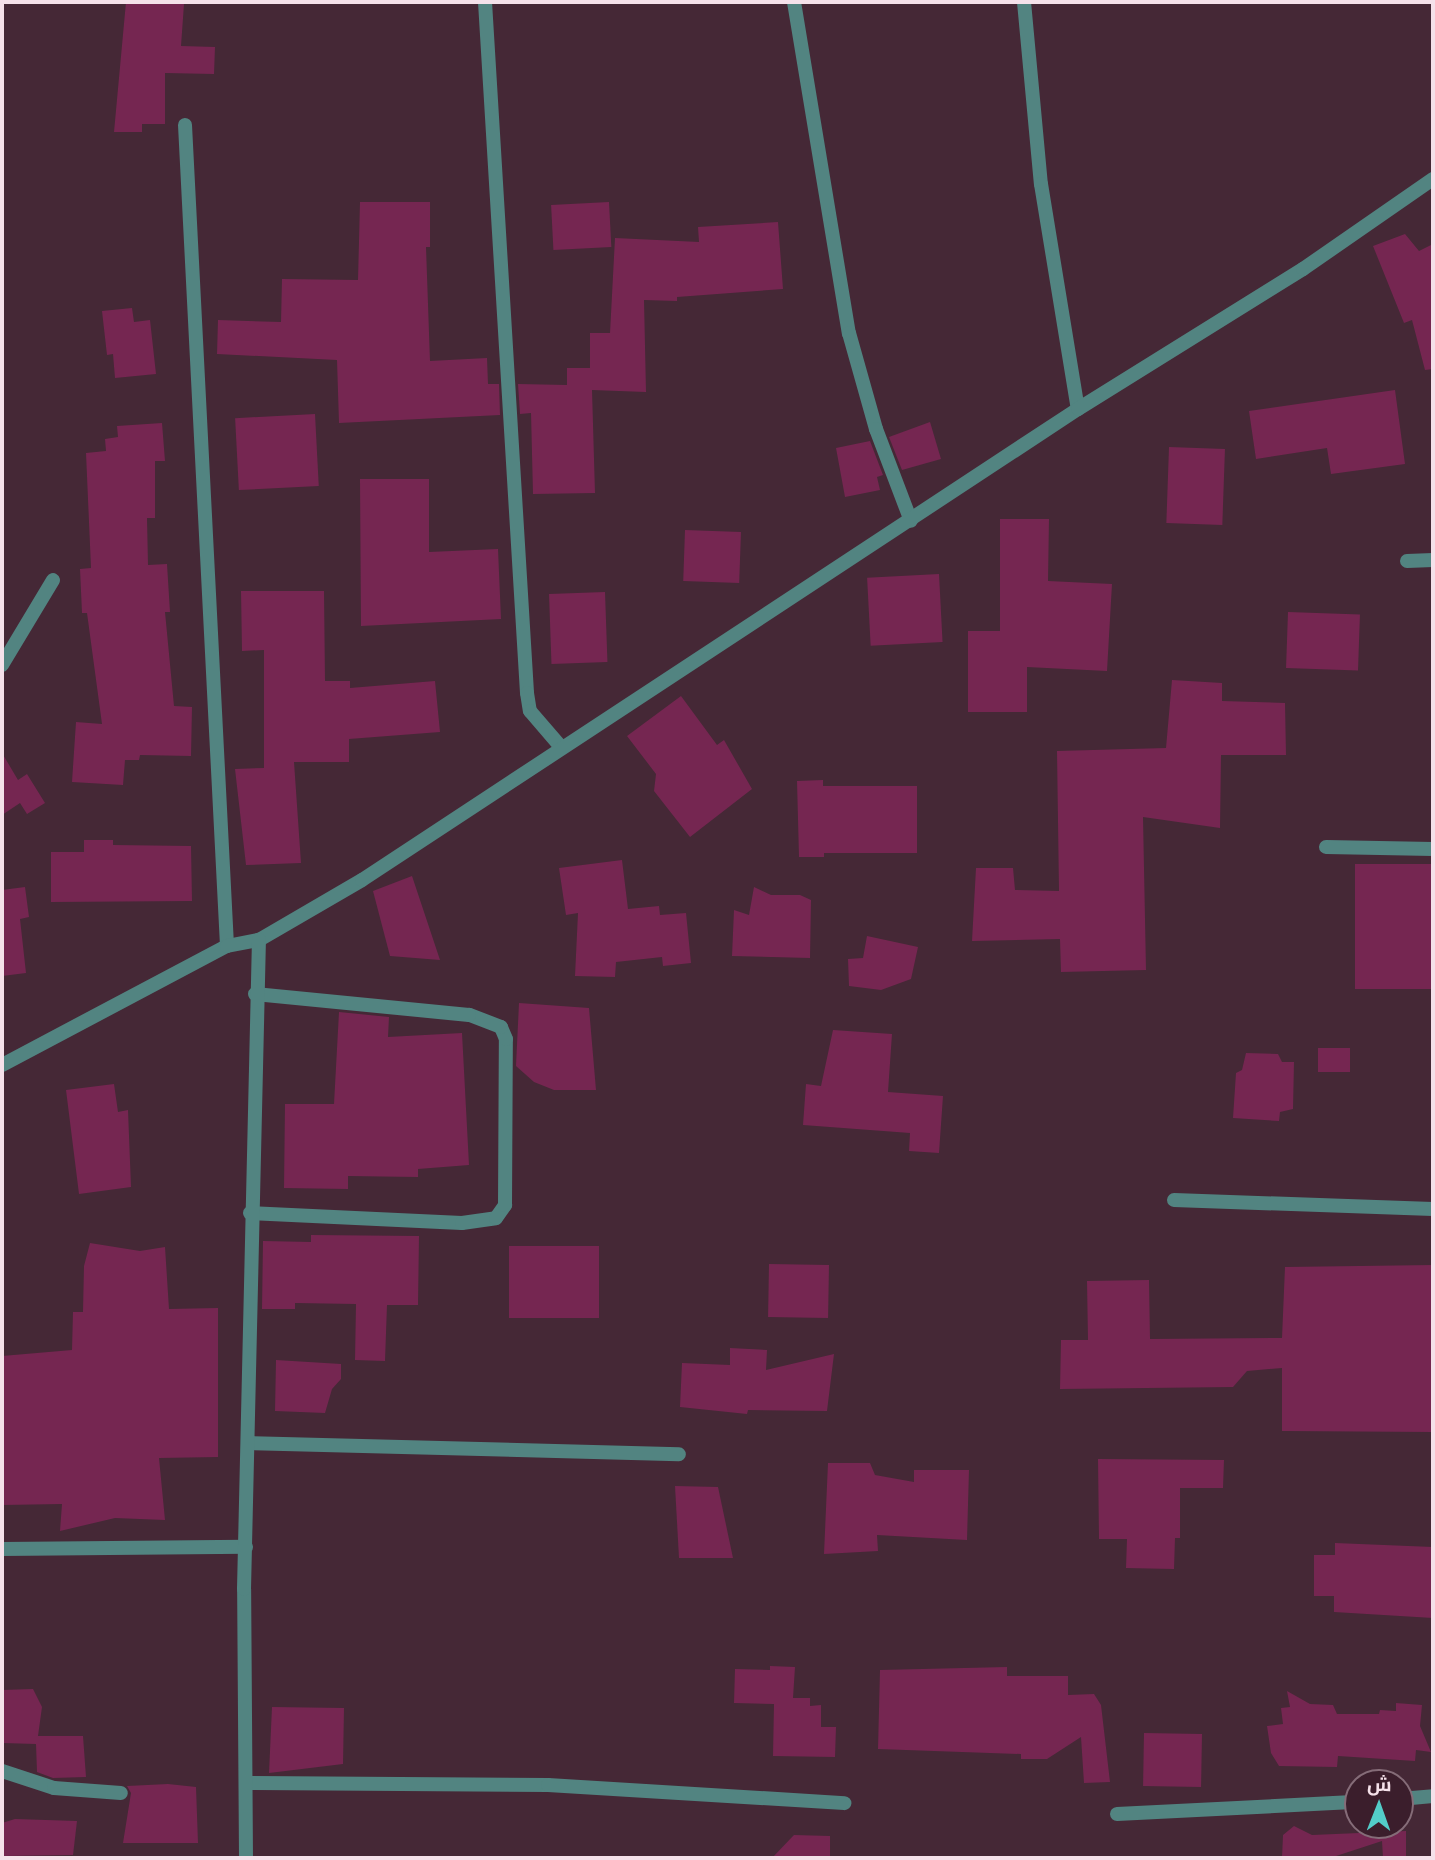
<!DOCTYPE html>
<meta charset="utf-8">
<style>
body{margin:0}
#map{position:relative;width:1435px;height:1860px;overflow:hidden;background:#452836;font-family:Roboto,Cairo,sans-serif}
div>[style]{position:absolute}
.building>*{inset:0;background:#752651;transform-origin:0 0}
.minor>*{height:14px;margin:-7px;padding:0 7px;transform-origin:7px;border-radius:7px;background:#528481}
span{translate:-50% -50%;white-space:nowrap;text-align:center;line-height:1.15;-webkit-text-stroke:5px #3b1e2c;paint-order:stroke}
.frame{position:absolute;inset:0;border:4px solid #f5e1ea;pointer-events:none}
.north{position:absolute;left:1344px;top:1769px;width:70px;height:70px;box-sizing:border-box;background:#3b1e2c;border:2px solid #856c78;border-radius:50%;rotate:1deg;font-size:19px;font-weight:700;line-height:28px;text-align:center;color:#f5e1ea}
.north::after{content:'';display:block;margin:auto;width:24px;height:32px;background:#53cdc9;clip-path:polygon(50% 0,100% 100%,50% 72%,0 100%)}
</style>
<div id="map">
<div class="building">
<div style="clip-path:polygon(126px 2px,184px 4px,181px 46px,215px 47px,214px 74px,165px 73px,165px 124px,142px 124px,142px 132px,114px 132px)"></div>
<div style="clip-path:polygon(360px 202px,430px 202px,430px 247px,426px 247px,430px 361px,487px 358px,488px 384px,499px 384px,500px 415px,339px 423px,337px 360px,217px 354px,218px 320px,281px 322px,282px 279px,358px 280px)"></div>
<div style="left:609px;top:202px;width:45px;height:58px;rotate:87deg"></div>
<div style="clip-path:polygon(778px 222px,783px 289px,677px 297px,677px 301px,644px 300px,646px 392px,592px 390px,595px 493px,533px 494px,531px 413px,520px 414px,518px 384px,567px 385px,567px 368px,590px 368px,590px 333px,610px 333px,615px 238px,699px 242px,698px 227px)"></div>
<div style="clip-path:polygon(1405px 234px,1419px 251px,1433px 244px,1433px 369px,1425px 370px,1412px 320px,1404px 323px,1373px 246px)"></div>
<div style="clip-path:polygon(132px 308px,134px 322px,150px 320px,156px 374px,115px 378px,113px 354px,107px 355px,102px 311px)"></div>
<div style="clip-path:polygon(1395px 390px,1405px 464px,1331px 474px,1327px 448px,1256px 459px,1249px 411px)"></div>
<div style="left:315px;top:414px;width:72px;height:80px;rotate:87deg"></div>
<div style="clip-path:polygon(930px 422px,941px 459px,902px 470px,889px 437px)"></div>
<div style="clip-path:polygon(162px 423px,165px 461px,155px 461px,155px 518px,147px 518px,148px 565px,167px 564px,170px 612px,165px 612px,174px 706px,192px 707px,191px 756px,140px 755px,139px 760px,125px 760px,123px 785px,72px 782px,76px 722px,102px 724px,87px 613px,82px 613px,80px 569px,91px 568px,86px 453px,106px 451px,105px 439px,118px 437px,117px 426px)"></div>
<div style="clip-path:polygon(870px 441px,883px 475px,877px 477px,880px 490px,845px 497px,836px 448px)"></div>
<div style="left:1169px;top:447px;width:56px;height:76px;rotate:2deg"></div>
<div style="clip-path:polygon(360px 479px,429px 479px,429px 552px,498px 549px,501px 619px,361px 626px)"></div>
<div style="clip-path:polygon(1000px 519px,1049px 519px,1048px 581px,1112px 584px,1107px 671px,1027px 667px,1027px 712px,968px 712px,968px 631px,1000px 631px)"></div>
<div style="left:685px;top:530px;width:56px;height:51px;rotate:2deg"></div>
<div style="left:939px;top:574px;width:68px;height:72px;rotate:87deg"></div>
<div style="clip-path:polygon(241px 591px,324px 591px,325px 681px,350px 681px,350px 688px,435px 681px,440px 732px,349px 739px,349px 762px,294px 762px,301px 863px,246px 865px,235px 769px,264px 768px,264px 650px,242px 651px)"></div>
<div style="left:605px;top:592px;width:70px;height:56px;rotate:88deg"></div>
<div style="left:1288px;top:612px;width:72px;height:56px;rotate:2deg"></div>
<div style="clip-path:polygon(1172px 680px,1222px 683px,1222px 701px,1285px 703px,1286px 755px,1221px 755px,1220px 828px,1143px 817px,1146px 970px,1061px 972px,1060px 939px,972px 941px,976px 868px,1013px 868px,1015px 890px,1059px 891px,1057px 751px,1166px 748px)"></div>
<div style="clip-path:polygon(681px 696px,717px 745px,724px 740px,752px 789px,690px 837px,654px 791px,656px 774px,627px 736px)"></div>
<div style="clip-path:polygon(2px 753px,18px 780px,27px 774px,45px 803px,27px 814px,20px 803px,2px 815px)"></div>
<div style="clip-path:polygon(823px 780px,823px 786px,917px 786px,917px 853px,824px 853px,824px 857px,799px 857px,797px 781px)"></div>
<div style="clip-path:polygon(84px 840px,113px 840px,113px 845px,191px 846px,192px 901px,51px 902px,51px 852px,84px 852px)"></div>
<div style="clip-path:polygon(622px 860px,628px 909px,659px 906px,660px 915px,686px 913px,691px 963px,663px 966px,662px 957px,616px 962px,615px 977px,575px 976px,578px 913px,566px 915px,559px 868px)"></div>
<div style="left:1433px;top:864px;width:125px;height:78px;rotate:90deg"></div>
<div style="clip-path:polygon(412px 876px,440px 960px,390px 956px,373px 891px)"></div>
<div style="clip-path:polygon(25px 887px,29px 917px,20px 919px,26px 973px,2px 976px,2px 890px)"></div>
<div style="clip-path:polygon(754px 887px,771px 895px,800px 895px,811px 900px,810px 958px,732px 956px,734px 910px,749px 915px)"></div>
<div style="clip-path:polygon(867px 936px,918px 947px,911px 979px,881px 990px,849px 986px,848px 959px,863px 958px)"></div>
<div style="clip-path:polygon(519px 1003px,589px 1008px,596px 1090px,554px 1090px,534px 1082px,516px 1066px)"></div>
<div style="clip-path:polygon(339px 1012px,389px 1017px,388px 1037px,462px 1033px,469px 1165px,418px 1169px,418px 1177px,348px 1176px,348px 1189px,284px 1188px,285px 1104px,334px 1104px)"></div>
<div style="clip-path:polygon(833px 1030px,892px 1034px,888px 1092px,943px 1096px,939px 1153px,909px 1151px,910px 1133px,803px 1125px,806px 1084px,821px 1086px)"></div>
<div style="left:1318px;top:1048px;width:32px;height:24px"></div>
<div style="clip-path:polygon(1246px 1053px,1278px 1054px,1282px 1062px,1294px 1062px,1293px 1109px,1280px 1112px,1279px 1121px,1233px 1118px,1236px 1073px,1242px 1070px)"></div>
<div style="clip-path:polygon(114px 1084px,118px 1112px,128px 1110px,131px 1187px,79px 1194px,66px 1090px)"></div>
<div style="clip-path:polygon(311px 1235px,419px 1236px,418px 1305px,387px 1305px,385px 1361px,355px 1360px,356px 1304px,295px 1303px,295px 1309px,262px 1309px,263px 1241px,311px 1242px)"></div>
<div style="clip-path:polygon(90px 1243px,140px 1251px,165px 1247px,169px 1309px,218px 1308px,218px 1457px,159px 1458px,165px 1520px,115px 1518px,60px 1531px,62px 1504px,2px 1505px,2px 1356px,72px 1350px,73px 1312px,83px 1312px,84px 1266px)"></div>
<div style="left:509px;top:1246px;width:90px;height:72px"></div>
<div style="left:769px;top:1264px;width:60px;height:53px;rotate:1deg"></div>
<div style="clip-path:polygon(1433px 1265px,1433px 1432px,1282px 1431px,1282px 1368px,1247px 1371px,1233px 1387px,1060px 1389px,1061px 1340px,1088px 1340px,1087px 1281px,1149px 1280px,1150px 1339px,1282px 1338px,1285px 1267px)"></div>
<div style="clip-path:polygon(730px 1348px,767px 1350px,766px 1370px,834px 1354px,827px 1411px,748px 1410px,747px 1414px,680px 1407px,682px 1363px,730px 1365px)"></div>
<div style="clip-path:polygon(276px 1360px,341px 1364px,341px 1379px,332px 1389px,325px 1413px,275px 1411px)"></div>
<div style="clip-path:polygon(1098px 1459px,1224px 1460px,1223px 1488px,1180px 1488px,1180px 1538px,1175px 1538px,1174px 1569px,1126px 1568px,1127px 1539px,1099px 1539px)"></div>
<div style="clip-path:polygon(828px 1463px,870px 1463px,875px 1475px,914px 1482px,914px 1470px,969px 1470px,967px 1540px,877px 1535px,878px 1551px,824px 1554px)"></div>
<div style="clip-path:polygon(675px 1486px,718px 1487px,733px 1558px,679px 1558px)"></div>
<div style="clip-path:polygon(1335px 1543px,1433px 1547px,1433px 1618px,1334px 1612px,1334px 1596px,1314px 1596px,1314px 1555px,1335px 1555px)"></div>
<div style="clip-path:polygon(770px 1666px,795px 1667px,793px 1698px,810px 1698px,810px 1706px,821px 1705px,821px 1727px,836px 1727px,835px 1757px,773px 1756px,774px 1704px,734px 1703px,735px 1669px,770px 1670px)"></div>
<div style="clip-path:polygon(1007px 1667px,1007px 1676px,1068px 1676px,1068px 1695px,1094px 1694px,1101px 1705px,1110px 1782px,1084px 1783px,1081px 1737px,1047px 1759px,1021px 1759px,1021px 1754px,878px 1749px,880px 1670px)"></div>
<div style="clip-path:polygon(33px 1689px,42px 1707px,38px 1736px,83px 1736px,86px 1777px,53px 1778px,37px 1772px,36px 1744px,2px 1743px,2px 1690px)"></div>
<div style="clip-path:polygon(1287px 1691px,1310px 1704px,1333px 1705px,1337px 1714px,1379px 1714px,1380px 1710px,1396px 1711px,1396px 1703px,1422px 1705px,1420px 1726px,1431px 1752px,1416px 1750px,1415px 1761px,1338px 1756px,1337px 1767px,1279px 1766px,1271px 1753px,1267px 1726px,1283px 1724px,1281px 1708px,1290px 1707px)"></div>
<div style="clip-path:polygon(272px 1707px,344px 1708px,343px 1764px,269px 1773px)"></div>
<div style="left:1144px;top:1733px;width:58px;height:53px;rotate:1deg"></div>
<div style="clip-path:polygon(168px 1784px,196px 1787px,198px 1843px,123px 1843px,131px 1793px,127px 1786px)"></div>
<div style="clip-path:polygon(15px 1819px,77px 1821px,73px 1855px,2px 1856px,2px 1823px)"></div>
<div style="clip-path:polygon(1294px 1826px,1312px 1835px,1406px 1831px,1406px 1858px,1383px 1858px,1382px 1841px,1330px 1858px,1282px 1858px,1283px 1835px)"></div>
<div style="clip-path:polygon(794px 1835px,830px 1836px,830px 1858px,772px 1858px)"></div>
</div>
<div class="minor">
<div style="left:485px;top:2px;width:692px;rotate:86.52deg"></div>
<div style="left:527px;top:693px;width:18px;rotate:81deg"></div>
<div style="left:530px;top:711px;width:48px;rotate:49.3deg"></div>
<div style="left:794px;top:2px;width:336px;rotate:80.6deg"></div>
<div style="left:849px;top:333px;width:100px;rotate:74.3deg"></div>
<div style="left:876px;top:429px;width:98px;rotate:69.2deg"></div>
<div style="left:1024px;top:2px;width:183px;rotate:84.7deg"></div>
<div style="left:1041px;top:184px;width:228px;rotate:80.7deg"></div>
<div style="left:185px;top:125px;width:822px;rotate:87.07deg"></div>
<div style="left:1407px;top:561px;width:26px;rotate:-2deg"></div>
<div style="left:2px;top:665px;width:99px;rotate:-59deg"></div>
<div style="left:1326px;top:847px;width:107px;rotate:1.1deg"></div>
<div style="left:2px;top:1065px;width:255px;rotate:-27.9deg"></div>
<div style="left:227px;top:946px;width:33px;rotate:-11deg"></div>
<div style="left:259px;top:940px;width:119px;rotate:-30.2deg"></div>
<div style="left:362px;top:880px;width:857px;rotate:-33.34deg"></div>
<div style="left:1078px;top:409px;width:265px;rotate:-31.9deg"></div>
<div style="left:1303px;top:269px;width:158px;rotate:-34.7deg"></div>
<div style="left:1174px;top:1200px;width:259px;rotate:2deg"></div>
<div style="left:250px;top:1213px;width:212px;rotate:2.7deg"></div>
<div style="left:462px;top:1223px;width:34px;rotate:-8deg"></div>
<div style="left:496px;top:1218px;width:16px;rotate:-55deg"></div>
<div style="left:505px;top:1205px;width:166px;rotate:-89.7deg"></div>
<div style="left:506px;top:1039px;width:13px;rotate:-113deg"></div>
<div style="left:501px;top:1027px;width:34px;rotate:-159deg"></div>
<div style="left:469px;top:1015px;width:215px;rotate:-174.4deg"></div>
<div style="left:249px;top:1443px;width:430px;rotate:1.5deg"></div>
<div style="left:2px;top:1549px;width:244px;rotate:-0.5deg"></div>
<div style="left:2px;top:1771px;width:55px;rotate:18.1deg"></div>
<div style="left:54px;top:1788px;width:67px;rotate:4.3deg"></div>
<div style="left:247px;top:1783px;width:301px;rotate:0.4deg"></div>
<div style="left:548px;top:1785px;width:297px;rotate:3.5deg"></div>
<div style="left:1400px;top:1799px;width:33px;rotate:-5deg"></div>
<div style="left:1117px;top:1814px;width:241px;rotate:-2.9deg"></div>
<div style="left:246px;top:1858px;width:269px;rotate:-90.4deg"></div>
<div style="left:244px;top:1589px;width:649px;rotate:-88.68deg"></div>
</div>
<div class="frame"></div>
<div class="north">ش</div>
</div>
